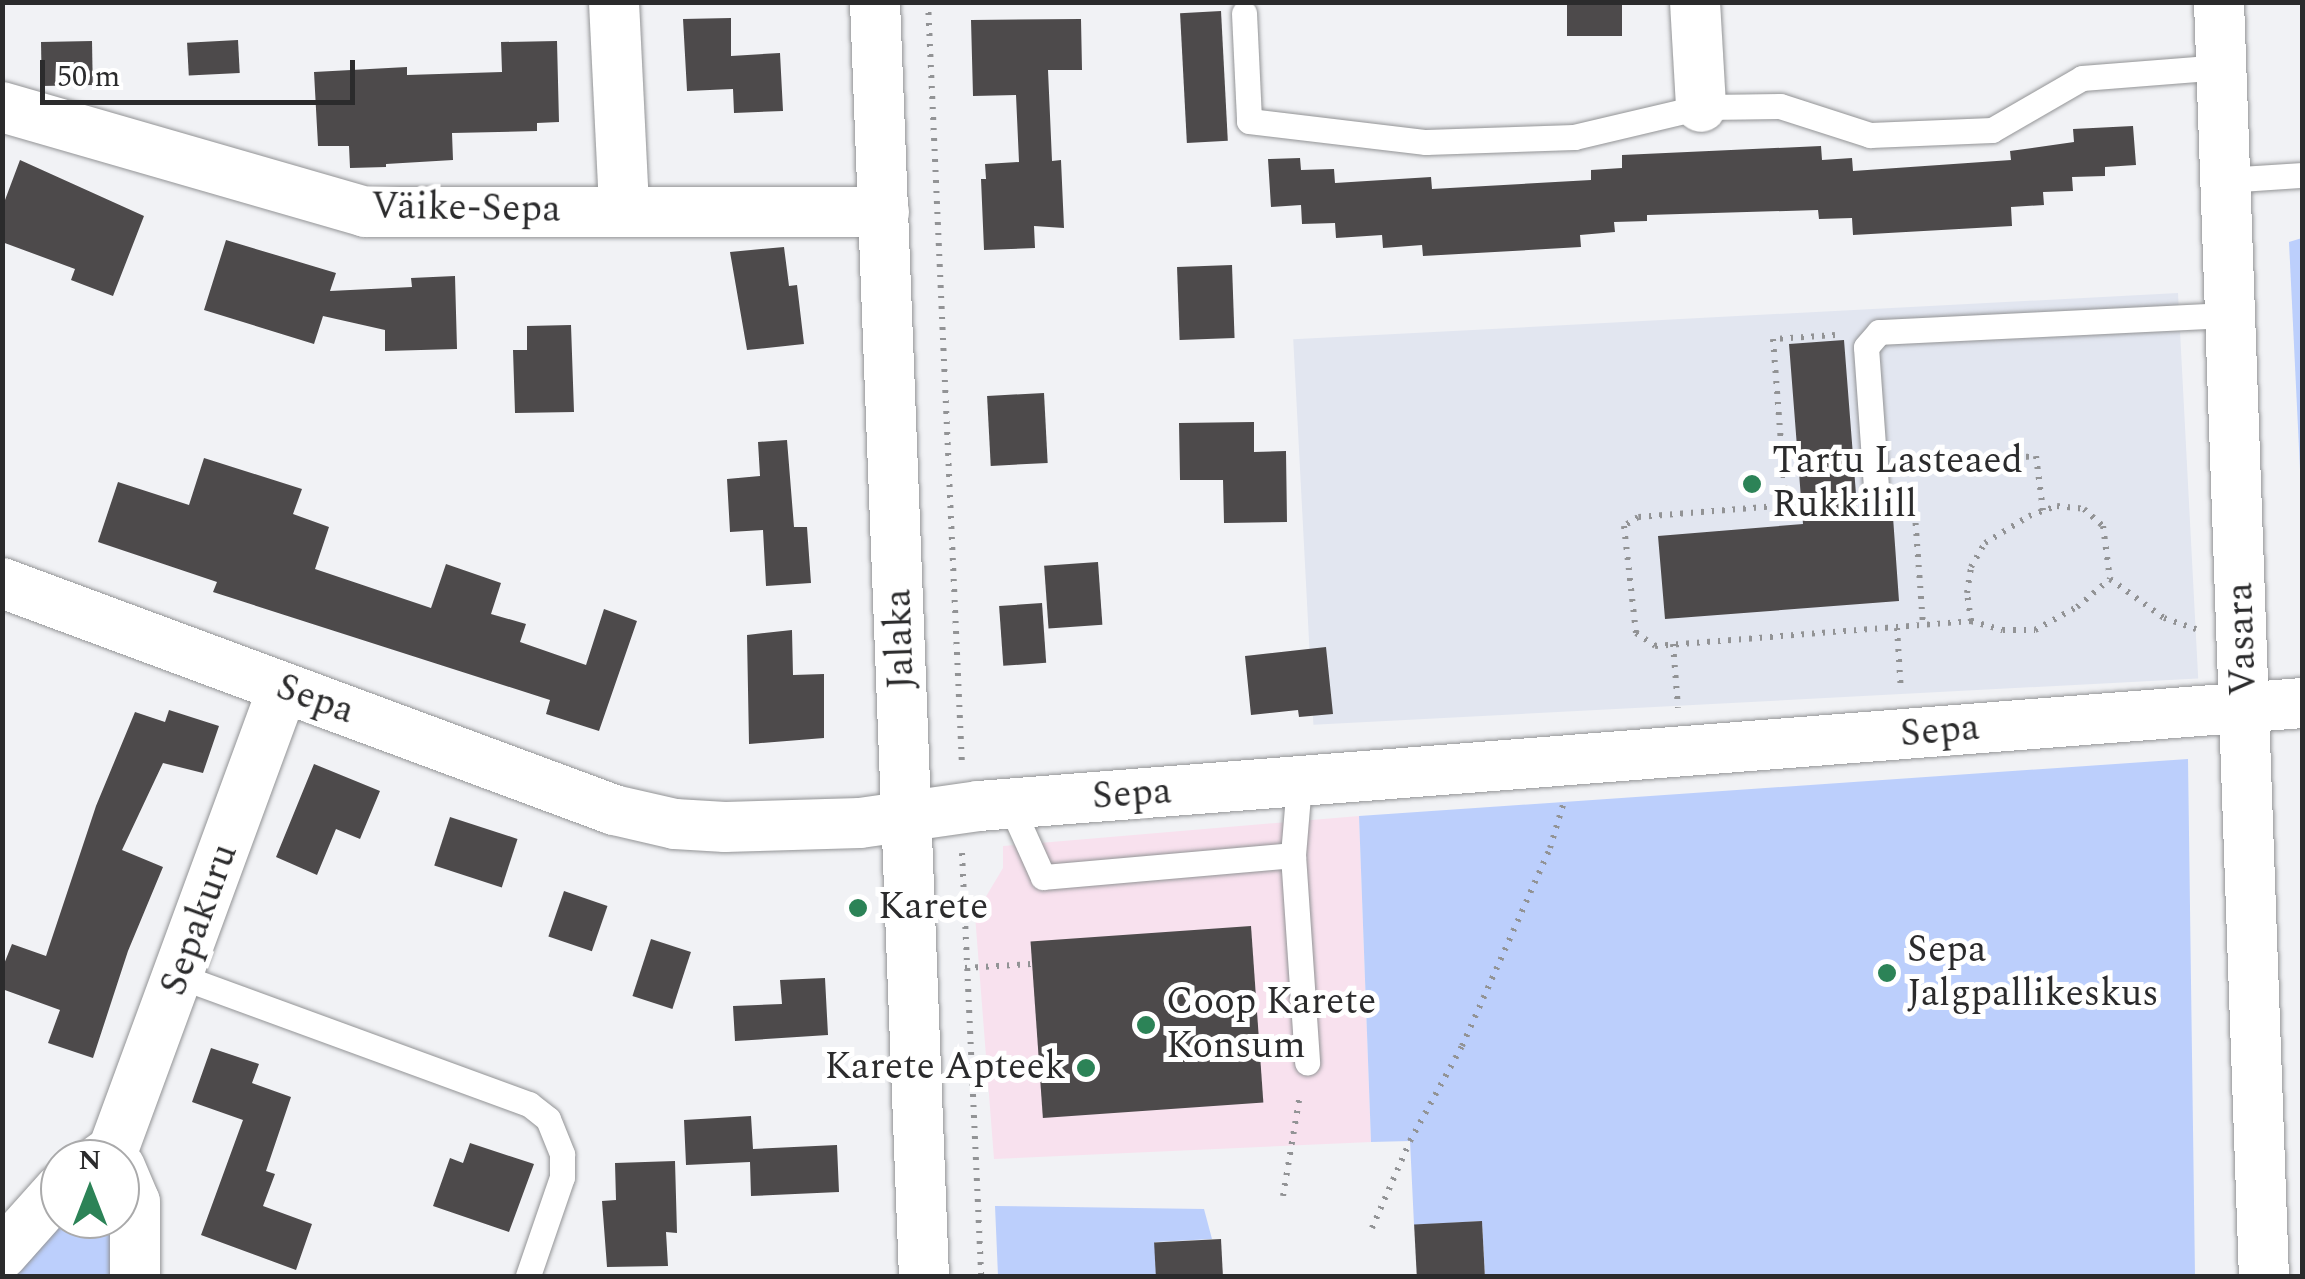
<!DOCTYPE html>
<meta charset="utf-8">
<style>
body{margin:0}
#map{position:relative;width:2305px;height:1279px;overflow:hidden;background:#f1f2f5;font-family:Spectral,serif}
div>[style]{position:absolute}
.commercial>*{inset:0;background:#f8e1ee}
.built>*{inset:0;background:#e2e6f0;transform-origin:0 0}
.green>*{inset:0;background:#bccffc}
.building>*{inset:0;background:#4d4a4b;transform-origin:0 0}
.path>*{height:6px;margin-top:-3px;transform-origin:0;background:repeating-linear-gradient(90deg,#929395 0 2.5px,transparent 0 10.5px)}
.roads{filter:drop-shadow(0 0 2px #939496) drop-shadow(0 0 2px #939496)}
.service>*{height:25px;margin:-12.5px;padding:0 12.5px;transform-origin:12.5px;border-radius:12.5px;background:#fff}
.minor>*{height:50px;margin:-25px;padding:0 25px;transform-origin:25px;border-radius:25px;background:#fff}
.dots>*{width:28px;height:28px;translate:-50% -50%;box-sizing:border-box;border:5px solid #fff;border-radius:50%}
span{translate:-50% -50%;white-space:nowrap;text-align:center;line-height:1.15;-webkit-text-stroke:10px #fff;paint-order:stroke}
.street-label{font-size:38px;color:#2b2b2c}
.poi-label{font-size:38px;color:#2b2b2c}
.left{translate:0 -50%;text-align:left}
.right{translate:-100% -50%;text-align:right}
.frame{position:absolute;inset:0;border:5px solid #2b2b2c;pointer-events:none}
.north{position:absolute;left:40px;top:1139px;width:100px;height:100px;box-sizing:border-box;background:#fff;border:2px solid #aaaaab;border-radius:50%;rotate:0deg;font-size:28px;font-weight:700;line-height:40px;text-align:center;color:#2b2b2c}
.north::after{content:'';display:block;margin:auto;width:35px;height:45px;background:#2c8357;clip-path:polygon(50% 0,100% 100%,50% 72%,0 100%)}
.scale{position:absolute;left:40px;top:60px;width:315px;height:45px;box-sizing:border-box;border:5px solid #2b2b2c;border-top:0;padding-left:12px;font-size:30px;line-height:35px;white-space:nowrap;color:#2b2b2c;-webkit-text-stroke:8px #fff;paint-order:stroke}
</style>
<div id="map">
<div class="commercial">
<div style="clip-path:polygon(1359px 816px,1371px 1142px,994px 1159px,975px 915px,1003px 868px,1003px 846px)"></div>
</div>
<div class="built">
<div style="left:2178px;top:293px;width:386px;height:886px;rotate:87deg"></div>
</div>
<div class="green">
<div style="clip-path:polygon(2302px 238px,2302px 510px,2289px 242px)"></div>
<div style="clip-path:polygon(2188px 759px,2195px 1276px,1485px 1276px,1482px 1221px,1414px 1225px,1410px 1141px,1371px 1142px,1359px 816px)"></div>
<div style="clip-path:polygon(995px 1206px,1204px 1209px,1212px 1239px,1155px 1242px,1156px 1276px,998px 1276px)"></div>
<div style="clip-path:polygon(60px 1219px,120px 1219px,115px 1276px,12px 1276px)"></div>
</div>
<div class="building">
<div style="left:1567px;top:2px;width:55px;height:34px"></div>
<div style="left:1221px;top:11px;width:130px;height:41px;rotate:87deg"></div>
<div style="clip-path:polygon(731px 18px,731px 56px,780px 53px,783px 111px,734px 113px,733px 89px,687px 91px,683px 19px)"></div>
<div style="clip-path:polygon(1081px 19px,1082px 70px,1048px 70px,1052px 161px,1061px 160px,1064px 228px,1034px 226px,1035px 248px,984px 250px,981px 179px,986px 179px,985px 164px,1019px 162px,1016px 95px,973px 96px,971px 20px)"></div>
<div style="left:238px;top:40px;width:33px;height:51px;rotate:87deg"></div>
<div style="left:92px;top:41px;width:44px;height:51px;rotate:89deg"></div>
<div style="clip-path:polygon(557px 41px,559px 122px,537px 123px,537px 131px,452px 133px,453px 160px,386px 164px,386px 167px,350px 168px,349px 146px,318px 146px,314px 72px,407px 67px,407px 75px,502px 72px,501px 42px)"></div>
<div style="clip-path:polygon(2133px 126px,2136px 165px,2105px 167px,2105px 176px,2072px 177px,2073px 191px,2043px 192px,2044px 205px,2011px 207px,2012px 226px,1853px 235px,1852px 218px,1819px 219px,1818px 210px,1647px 215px,1647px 221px,1614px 222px,1615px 232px,1580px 235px,1581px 247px,1423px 256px,1422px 245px,1383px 248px,1382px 235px,1336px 238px,1335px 223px,1302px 224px,1301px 205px,1271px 207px,1268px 159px,1300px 158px,1301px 170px,1334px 169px,1335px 183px,1431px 177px,1432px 189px,1591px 180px,1591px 170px,1622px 168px,1622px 155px,1821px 146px,1822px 160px,1852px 158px,1853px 171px,2011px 160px,2010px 151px,2074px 142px,2073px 129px)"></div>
<div style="clip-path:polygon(20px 160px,144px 216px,113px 296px,71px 280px,75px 269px,2px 242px,2px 208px)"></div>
<div style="clip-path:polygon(226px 240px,336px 273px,330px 291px,412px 287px,411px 278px,455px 276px,457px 349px,385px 351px,385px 330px,323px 316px,314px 344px,204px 310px)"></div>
<div style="clip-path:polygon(784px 247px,789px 286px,797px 285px,804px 344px,747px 350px,730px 252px)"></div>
<div style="left:1232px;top:265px;width:73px;height:55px;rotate:88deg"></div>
<div style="clip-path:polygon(571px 325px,574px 412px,515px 413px,513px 350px,527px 350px,527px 326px)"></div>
<div style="clip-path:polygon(1844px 340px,1858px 520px,1893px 517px,1899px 601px,1665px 619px,1658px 536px,1803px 524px,1789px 344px)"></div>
<div style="left:1044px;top:393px;width:70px;height:57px;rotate:87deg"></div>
<div style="clip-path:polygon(1254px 422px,1254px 452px,1286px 451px,1287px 522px,1224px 523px,1223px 480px,1180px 480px,1179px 423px)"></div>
<div style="clip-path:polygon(787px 440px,794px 527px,807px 527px,811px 583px,766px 586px,763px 530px,730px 532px,727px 479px,760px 476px,758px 442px)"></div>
<div style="clip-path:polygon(204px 458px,302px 489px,293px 514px,329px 527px,315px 569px,431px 608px,446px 564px,501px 583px,491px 614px,526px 624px,520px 642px,586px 665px,604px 609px,637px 621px,599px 731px,546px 714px,550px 700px,213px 592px,217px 582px,98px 542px,118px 482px,189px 505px)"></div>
<div style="left:1098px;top:562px;width:63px;height:54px;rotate:86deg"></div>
<div style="left:1042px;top:603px;width:60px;height:43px;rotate:86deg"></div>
<div style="clip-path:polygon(792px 630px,793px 675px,824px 674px,824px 738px,749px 744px,747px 635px)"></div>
<div style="clip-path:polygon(1326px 647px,1333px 714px,1299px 717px,1298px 710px,1251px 715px,1245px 656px)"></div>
<div style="clip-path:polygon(169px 710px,219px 726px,203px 773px,163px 763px,122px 850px,163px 867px,128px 951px,93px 1058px,48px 1043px,60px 1010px,2px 989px,2px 969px,12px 944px,46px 956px,96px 806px,135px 712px,165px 722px)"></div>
<div style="clip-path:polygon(314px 764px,380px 791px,360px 839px,336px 829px,317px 875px,276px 857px)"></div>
<div style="left:450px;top:817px;width:71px;height:51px;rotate:18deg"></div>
<div style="left:564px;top:891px;width:46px;height:48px;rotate:19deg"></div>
<div style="left:1251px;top:926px;width:177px;height:221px;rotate:86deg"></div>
<div style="left:651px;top:939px;width:42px;height:60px;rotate:18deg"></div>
<div style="clip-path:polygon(825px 978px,828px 1035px,735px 1041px,733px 1006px,782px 1004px,780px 980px)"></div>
<div style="clip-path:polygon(211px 1048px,259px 1064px,252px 1083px,291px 1097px,266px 1171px,275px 1174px,263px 1206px,312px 1224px,296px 1270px,201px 1235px,243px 1120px,192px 1102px)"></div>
<div style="clip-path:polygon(751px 1116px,753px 1149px,837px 1145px,839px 1192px,751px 1196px,750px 1162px,686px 1165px,684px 1120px)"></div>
<div style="clip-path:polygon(470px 1143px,534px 1164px,509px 1232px,433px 1206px,450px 1158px,463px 1163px)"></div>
<div style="clip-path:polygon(675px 1161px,677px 1233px,666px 1232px,668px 1266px,607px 1267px,602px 1201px,616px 1200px,615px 1163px)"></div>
<div style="left:1482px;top:1221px;width:55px;height:68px;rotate:87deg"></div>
<div style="left:1221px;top:1239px;width:37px;height:67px;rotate:87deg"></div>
</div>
<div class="path">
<div style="left:928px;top:2px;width:765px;rotate:87.45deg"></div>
<div style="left:1835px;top:335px;width:62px;rotate:176.3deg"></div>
<div style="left:1773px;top:339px;width:157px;rotate:85.6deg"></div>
<div style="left:1785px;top:496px;width:13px;rotate:129deg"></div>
<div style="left:1777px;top:506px;width:139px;rotate:175.5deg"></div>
<div style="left:1638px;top:517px;width:17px;rotate:147deg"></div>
<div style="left:1624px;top:526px;width:108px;rotate:83.6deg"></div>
<div style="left:1636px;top:633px;width:23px;rotate:34deg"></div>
<div style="left:1655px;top:646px;width:317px;rotate:-4.5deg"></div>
<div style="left:1971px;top:621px;width:33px;rotate:16deg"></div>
<div style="left:2003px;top:630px;width:32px"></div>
<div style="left:2035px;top:630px;width:48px;rotate:-28.7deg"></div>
<div style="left:2077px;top:607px;width:43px;rotate:-40.3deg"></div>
<div style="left:2110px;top:579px;width:67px;rotate:35.8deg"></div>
<div style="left:2164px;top:618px;width:34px;rotate:19deg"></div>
<div style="left:1911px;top:465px;width:125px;rotate:-4.1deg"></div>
<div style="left:2036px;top:456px;width:55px;rotate:82.7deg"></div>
<div style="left:1914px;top:502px;width:123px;rotate:85.8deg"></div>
<div style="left:1971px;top:621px;width:28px;rotate:-98deg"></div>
<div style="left:1967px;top:593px;width:26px;rotate:-81deg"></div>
<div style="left:1971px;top:567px;width:28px;rotate:-60deg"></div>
<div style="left:1985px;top:543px;width:52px;rotate:-31.5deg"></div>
<div style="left:2029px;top:516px;width:30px;rotate:-20deg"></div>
<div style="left:2057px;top:506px;width:27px;rotate:6deg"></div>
<div style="left:2084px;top:509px;width:25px;rotate:42deg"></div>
<div style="left:2103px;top:526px;width:53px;rotate:82.5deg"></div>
<div style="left:1897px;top:628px;width:63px;rotate:86.4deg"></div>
<div style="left:1673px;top:644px;width:64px;rotate:85.5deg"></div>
<div style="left:962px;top:853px;width:423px;rotate:87.4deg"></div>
<div style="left:965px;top:968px;width:66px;rotate:-3.5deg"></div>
<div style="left:1283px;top:1196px;width:103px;rotate:-80.5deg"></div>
<div style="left:1372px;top:1228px;width:95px;rotate:-66.4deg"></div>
<div style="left:1410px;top:1141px;width:108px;rotate:-61.3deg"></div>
<div style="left:1462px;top:1046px;width:217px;rotate:-66deg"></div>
<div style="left:1550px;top:848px;width:45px;rotate:-73.2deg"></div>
</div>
<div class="roads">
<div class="service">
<div style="left:1244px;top:13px;width:108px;rotate:87.3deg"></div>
<div style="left:1249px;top:121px;width:178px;rotate:6.8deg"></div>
<div style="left:1426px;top:142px;width:148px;rotate:-1.9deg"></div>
<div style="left:1574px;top:137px;width:130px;rotate:-13.3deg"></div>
<div style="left:1701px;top:107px;width:79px;rotate:-0.7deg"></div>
<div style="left:1780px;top:106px;width:95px;rotate:17.9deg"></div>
<div style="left:1870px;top:135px;width:122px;rotate:-2.3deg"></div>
<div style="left:1992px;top:130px;width:104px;rotate:-30deg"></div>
<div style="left:2082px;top:78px;width:140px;rotate:-4.5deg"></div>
<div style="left:2226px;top:180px;width:76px;rotate:-3.8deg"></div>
<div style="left:1877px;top:501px;width:154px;rotate:-94.1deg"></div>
<div style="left:1866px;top:347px;width:20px;rotate:-49deg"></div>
<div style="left:1879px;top:332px;width:352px;rotate:-2.8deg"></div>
<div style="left:1010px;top:804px;width:80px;rotate:65.7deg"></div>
<div style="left:1043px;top:877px;width:251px;rotate:-5deg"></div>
<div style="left:1293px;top:855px;width:72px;rotate:-85.2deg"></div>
<div style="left:1293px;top:855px;width:208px;rotate:86.1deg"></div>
<div style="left:179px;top:976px;width:373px;rotate:20.1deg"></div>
<div style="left:529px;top:1104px;width:24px;rotate:38deg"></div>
<div style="left:548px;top:1119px;width:38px;rotate:68deg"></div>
<div style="left:562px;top:1154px;width:23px;rotate:90deg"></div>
<div style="left:562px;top:1177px;width:105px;rotate:109deg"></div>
</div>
<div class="minor">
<div style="left:614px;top:2px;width:208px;rotate:87.2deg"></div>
<div style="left:875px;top:2px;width:1275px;rotate:87.8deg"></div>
<div style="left:1695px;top:2px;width:105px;rotate:86.7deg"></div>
<div style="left:2219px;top:2px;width:1275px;rotate:87.98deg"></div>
<div style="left:2px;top:107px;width:378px;rotate:16.1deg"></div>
<div style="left:365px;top:212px;width:519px"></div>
<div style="left:2px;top:583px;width:653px;rotate:20.35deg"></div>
<div style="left:614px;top:810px;width:63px;rotate:12.9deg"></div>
<div style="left:675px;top:824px;width:50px;rotate:3.4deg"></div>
<div style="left:725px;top:827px;width:135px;rotate:-1.7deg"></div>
<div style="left:860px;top:823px;width:120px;rotate:-8.1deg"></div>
<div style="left:979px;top:806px;width:1327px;rotate:-4.45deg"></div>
<div style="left:100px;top:1159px;width:16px;rotate:-35deg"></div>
<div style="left:113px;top:1150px;width:492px;rotate:-69.8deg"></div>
<div style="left:120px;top:1167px;width:38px;rotate:67deg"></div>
<div style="left:135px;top:1202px;width:74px;rotate:90deg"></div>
<div style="left:2px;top:1254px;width:87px;rotate:-48.3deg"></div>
</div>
</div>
<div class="dots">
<div style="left:1752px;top:484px;background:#2c8357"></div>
<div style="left:858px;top:908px;background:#2c8357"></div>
<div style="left:1887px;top:973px;background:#2c8357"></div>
<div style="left:1146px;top:1025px;background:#2c8357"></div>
<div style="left:1086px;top:1068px;background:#2c8357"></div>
</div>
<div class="street-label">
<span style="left:466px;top:209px;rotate:1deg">Väike-Sepa</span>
<span style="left:901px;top:639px;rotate:-92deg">Jalaka</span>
<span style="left:2243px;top:639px;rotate:-92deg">Vasara</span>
<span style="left:315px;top:700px;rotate:20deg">Sepa</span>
<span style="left:1940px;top:732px;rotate:-5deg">Sepa</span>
<span style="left:1132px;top:795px;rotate:-4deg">Sepa</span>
<span style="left:200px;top:920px;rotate:-70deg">Sepakuru</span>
</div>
<div class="poi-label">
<span class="left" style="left:1772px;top:484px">Tartu Lasteaed<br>Rukkilill</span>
<span class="left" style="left:878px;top:908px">Karete</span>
<span class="left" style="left:1907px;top:973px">Sepa<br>Jalgpallikeskus</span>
<span class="left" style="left:1166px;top:1025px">Coop Karete<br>Konsum</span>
<span class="right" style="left:1066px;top:1068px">Karete Apteek</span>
</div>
<div class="frame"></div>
<div class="north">N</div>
<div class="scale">50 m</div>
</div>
